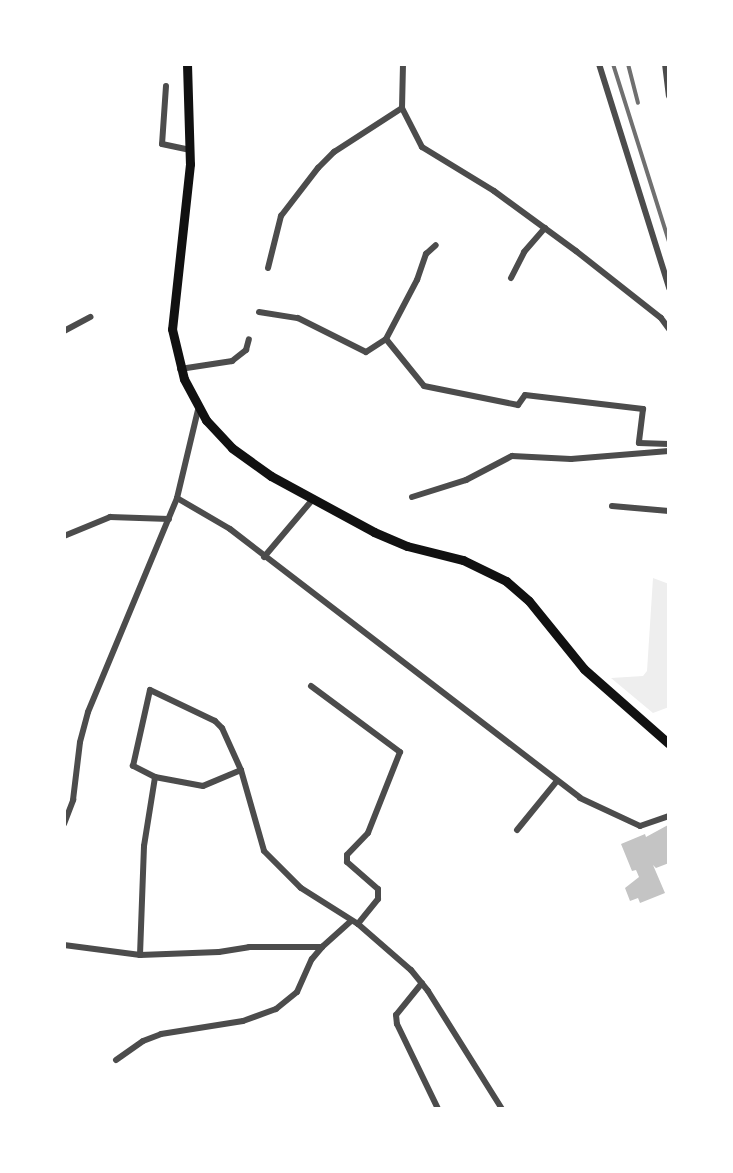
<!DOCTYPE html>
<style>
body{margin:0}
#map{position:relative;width:733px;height:1173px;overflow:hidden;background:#fff;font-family:Merriweather,serif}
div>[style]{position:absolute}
.green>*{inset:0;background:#eee}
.building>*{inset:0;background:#c4c4c4}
.minor>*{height:6px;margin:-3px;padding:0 3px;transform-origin:3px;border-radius:3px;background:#4c4c4c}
.primary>*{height:9px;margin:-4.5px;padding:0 4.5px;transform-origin:4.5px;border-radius:4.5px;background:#111}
.rail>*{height:4px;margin:-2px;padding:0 2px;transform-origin:2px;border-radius:2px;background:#707070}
span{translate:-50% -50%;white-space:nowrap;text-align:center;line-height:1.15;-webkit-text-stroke:7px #fff;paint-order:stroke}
.frame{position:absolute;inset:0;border:66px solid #fff;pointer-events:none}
</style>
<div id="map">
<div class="green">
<div style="clip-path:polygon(653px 578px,669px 584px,669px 707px,653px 713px,611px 678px,643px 676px,647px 671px)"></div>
</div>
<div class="building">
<div style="clip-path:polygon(668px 825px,669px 863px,656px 868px,653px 865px,665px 893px,640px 903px,638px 898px,630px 901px,625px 888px,639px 877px,636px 870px,632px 871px,621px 844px,645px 834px,646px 837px)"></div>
</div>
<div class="minor">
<div style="left:403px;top:64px;width:44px;rotate:91.3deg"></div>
<div style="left:402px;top:108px;width:44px;rotate:62.9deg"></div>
<div style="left:422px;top:147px;width:84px;rotate:31.4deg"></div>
<div style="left:494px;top:191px;width:102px;rotate:36.2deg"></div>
<div style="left:576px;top:251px;width:108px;rotate:38.2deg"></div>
<div style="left:661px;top:318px;width:14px;rotate:54deg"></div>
<div style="left:599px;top:64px;width:235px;rotate:72.6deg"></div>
<div style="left:665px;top:64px;width:32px;rotate:83deg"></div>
<div style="left:166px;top:86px;width:58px;rotate:93.9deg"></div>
<div style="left:162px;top:144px;width:29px;rotate:12deg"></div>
<div style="left:268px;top:268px;width:54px;rotate:-76deg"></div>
<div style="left:281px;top:216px;width:61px;rotate:-52.4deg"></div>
<div style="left:318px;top:168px;width:23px;rotate:-45deg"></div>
<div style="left:334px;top:152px;width:81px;rotate:-32.9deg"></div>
<div style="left:511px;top:278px;width:29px;rotate:-63deg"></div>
<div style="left:524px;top:252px;width:32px;rotate:-49deg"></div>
<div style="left:259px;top:312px;width:39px;rotate:9deg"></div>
<div style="left:298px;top:318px;width:76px;rotate:26.6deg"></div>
<div style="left:366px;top:352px;width:24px;rotate:-33deg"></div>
<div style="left:386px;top:339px;width:60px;rotate:51deg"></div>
<div style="left:424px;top:386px;width:96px;rotate:11.4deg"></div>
<div style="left:518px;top:405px;width:12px;rotate:-55deg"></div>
<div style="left:525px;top:395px;width:119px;rotate:6.8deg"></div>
<div style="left:643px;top:409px;width:34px;rotate:97deg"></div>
<div style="left:639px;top:443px;width:30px;rotate:2deg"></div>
<div style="left:64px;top:331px;width:30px;rotate:-28deg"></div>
<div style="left:386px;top:339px;width:67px;rotate:-62.3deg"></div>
<div style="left:417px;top:280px;width:28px;rotate:-71deg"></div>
<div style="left:426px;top:254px;width:13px;rotate:-42deg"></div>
<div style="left:180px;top:369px;width:53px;rotate:-8.7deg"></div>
<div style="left:232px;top:361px;width:18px;rotate:-38deg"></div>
<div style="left:246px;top:350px;width:11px;rotate:-75deg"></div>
<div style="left:412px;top:497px;width:57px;rotate:-17.5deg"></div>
<div style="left:466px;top:480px;width:52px;rotate:-27.6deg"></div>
<div style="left:512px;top:456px;width:59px;rotate:2.9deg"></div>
<div style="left:571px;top:459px;width:98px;rotate:-4.7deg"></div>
<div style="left:177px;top:498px;width:61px;rotate:30.3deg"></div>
<div style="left:230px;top:529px;width:441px;rotate:37.5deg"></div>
<div style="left:580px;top:798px;width:66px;rotate:25deg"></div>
<div style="left:640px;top:826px;width:31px;rotate:-19deg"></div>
<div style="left:612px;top:506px;width:57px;rotate:5deg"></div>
<div style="left:64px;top:536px;width:50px;rotate:-22.4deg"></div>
<div style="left:110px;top:517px;width:59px;rotate:1.9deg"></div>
<div style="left:264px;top:557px;width:76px;rotate:-49.8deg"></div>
<div style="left:311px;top:686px;width:111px;rotate:36.6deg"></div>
<div style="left:400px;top:752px;width:87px;rotate:111.6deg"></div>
<div style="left:368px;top:833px;width:30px;rotate:134deg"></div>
<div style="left:347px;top:855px;width:7px;rotate:90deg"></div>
<div style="left:347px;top:862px;width:41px;rotate:41.1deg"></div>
<div style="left:378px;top:889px;width:10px;rotate:90deg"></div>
<div style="left:378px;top:899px;width:32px;rotate:129deg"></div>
<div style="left:241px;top:770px;width:41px;rotate:157.2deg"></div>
<div style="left:203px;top:786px;width:49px;rotate:-169.4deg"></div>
<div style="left:155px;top:777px;width:25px;rotate:-153deg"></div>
<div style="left:133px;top:766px;width:78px;rotate:-77.4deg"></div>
<div style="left:150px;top:690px;width:72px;rotate:25.5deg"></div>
<div style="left:215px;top:721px;width:10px;rotate:45deg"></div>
<div style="left:222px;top:728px;width:46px;rotate:65.7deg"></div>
<div style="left:241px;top:770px;width:84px;rotate:74.1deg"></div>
<div style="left:264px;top:851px;width:52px;rotate:45deg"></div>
<div style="left:301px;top:888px;width:67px;rotate:32.3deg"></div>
<div style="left:358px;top:924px;width:70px;rotate:41deg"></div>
<div style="left:411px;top:970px;width:27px;rotate:51deg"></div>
<div style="left:428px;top:991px;width:139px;rotate:57.9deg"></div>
<div style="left:64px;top:824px;width:26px;rotate:-69deg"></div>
<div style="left:73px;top:800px;width:58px;rotate:-83.1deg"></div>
<div style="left:80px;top:742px;width:31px;rotate:-75deg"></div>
<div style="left:88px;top:712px;width:232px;rotate:-67.4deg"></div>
<div style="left:177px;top:498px;width:90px;rotate:-76.6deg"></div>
<div style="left:517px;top:830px;width:63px;rotate:-50.8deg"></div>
<div style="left:64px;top:945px;width:77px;rotate:7.5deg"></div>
<div style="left:140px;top:955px;width:79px;rotate:-2.2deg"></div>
<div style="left:219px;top:952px;width:30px;rotate:-9deg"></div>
<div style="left:249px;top:947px;width:73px"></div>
<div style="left:140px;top:955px;width:109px;rotate:-87.9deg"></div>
<div style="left:144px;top:846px;width:70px;rotate:-80.9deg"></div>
<div style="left:422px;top:983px;width:41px;rotate:129.1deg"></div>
<div style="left:396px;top:1015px;width:9px;rotate:84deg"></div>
<div style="left:397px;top:1024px;width:94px;rotate:64.2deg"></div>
<div style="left:116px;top:1060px;width:33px;rotate:-35deg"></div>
<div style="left:143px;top:1041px;width:19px;rotate:-21deg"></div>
<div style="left:161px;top:1034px;width:83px;rotate:-9deg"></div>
<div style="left:243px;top:1021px;width:35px;rotate:-20deg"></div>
<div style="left:276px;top:1009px;width:27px;rotate:-39deg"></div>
<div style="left:297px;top:992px;width:36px;rotate:-66deg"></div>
<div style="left:312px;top:959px;width:16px;rotate:-50deg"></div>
<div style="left:322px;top:947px;width:39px;rotate:-42deg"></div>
</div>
<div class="primary">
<div style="left:187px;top:64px;width:100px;rotate:88.3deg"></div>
<div style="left:190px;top:164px;width:166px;rotate:96.2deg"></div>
<div style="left:172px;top:329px;width:51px;rotate:76.5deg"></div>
<div style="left:184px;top:379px;width:47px;rotate:61.8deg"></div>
<div style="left:206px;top:420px;width:38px;rotate:47deg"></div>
<div style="left:232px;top:448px;width:48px;rotate:35.7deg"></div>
<div style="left:271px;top:476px;width:117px;rotate:28.5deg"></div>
<div style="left:374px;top:532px;width:36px;rotate:23deg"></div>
<div style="left:407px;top:546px;width:58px;rotate:14deg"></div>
<div style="left:463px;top:560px;width:48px;rotate:26deg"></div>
<div style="left:506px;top:581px;width:30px;rotate:41deg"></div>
<div style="left:529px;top:601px;width:87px;rotate:51deg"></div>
<div style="left:584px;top:669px;width:113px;rotate:41.4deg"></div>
</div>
<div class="rail">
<div style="left:613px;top:64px;width:187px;rotate:72.5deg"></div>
<div style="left:628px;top:64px;width:40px;rotate:75.6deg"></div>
</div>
<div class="frame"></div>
</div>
